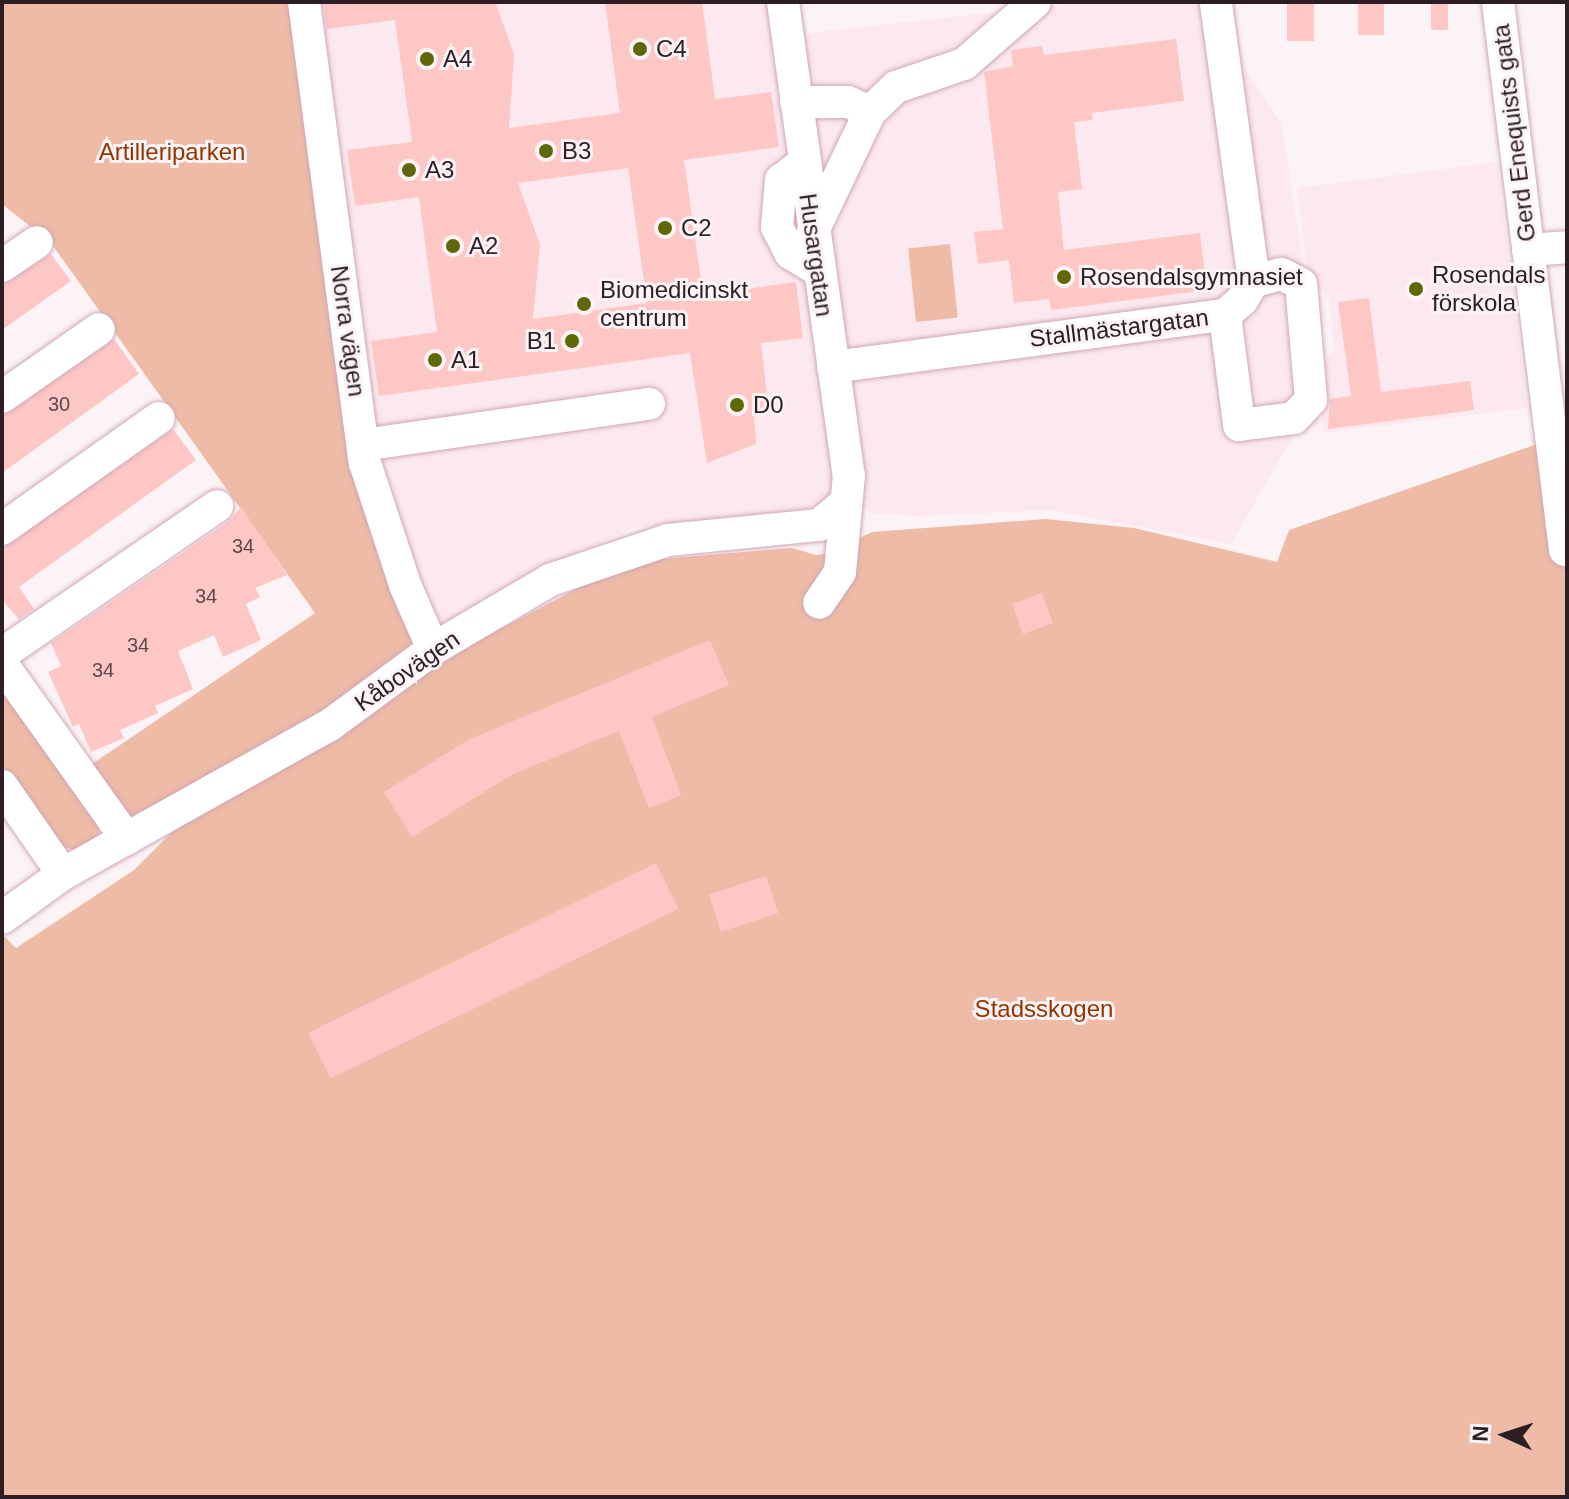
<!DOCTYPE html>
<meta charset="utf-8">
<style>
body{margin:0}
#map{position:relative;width:1569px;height:1499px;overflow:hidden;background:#fcf3f6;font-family:Helvetica,sans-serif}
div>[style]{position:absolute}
.built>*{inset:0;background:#fce8ef}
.green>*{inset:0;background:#eebba6;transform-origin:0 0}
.building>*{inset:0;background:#fdc7c6;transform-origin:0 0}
.roads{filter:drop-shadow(0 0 2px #d0a8b6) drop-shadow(0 0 2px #d0a8b6)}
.minor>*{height:32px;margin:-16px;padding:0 16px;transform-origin:16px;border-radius:16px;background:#fff}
.dots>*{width:22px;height:22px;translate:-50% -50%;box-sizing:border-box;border:4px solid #fcf3f6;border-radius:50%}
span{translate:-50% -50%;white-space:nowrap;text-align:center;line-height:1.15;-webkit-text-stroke:6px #fcf3f6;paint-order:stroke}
.number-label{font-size:20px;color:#61484c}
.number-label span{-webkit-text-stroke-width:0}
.poi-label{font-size:24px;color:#2d1e24}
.left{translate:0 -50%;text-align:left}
.right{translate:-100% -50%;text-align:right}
.street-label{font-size:24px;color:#2d1e24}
.park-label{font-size:24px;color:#903601}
.frame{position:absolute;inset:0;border:4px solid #2d1e24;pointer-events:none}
.north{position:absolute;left:1465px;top:1395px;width:80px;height:80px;-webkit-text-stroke:6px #fcf3f6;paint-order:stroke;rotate:273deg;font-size:22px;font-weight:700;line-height:32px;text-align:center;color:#2d1e24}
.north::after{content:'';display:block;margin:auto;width:28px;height:36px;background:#2d1e24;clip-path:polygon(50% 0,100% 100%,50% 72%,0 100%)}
</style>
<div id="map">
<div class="built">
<div style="clip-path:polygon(319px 2px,769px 2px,834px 476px,830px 497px,813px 510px,633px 528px,544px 567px,440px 628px,418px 580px,380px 460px)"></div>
<div style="clip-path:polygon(1086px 2px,1232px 2px,1243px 65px,1281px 123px,1306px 280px,1319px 424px,1294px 434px,1231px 544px,1050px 510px,917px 516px,872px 513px,852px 502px,794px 40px,819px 32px)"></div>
<div style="clip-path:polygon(1497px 162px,1527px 408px,1323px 433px,1318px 365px,1334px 351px,1329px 298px,1309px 280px,1297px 188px)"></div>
</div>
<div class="green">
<div style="clip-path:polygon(2px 2px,304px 2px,365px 463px,433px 649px,140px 832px,92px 764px,315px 613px,51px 243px,2px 204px)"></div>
<div style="left:950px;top:244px;width:74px;height:42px;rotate:84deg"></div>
<div style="clip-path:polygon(1567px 421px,1567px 1497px,2px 1497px,2px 934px,16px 948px,134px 870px,186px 818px,487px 636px,589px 582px,662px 559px,792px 548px,816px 555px,850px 551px,855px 540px,872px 532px,1046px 519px,1134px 528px,1277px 562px,1289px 530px,1549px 440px)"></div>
<div style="clip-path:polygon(2px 679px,99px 815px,99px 834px,78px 851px,60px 846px,2px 765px)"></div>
</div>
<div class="building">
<div style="clip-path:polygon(evenodd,323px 2px,495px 2px,514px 54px,509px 128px,620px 113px,605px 2px,702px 2px,715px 99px,771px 92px,779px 147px,684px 160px,703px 295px,796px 282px,803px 338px,761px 343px,769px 411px,754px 415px,756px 444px,707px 463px,690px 353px,379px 396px,371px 341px,437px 332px,419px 197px,355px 206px,347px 150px,412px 142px,395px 20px,327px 29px,323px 2px,628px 168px,647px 303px,533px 319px,540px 245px,518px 183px,628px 168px)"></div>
<div style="left:1287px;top:2px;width:27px;height:39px"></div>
<div style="left:1358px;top:2px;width:26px;height:33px"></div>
<div style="left:1431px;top:2px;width:17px;height:28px"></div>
<div style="clip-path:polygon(1176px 39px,1184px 101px,1092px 113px,1093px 120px,1074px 122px,1082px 189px,1058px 192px,1064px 250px,1200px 233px,1207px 290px,1051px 310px,1049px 299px,1014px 303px,1009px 260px,978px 264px,974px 232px,1003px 229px,984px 72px,1013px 66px,1011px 50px,1042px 46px,1044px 55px)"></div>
<div style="clip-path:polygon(51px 254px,71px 281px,2px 330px,2px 285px)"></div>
<div style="clip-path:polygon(1369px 298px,1381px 392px,1470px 381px,1474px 410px,1328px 429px,1330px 399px,1351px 396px,1338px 302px)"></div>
<div style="clip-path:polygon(114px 339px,139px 374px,2px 473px,2px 416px)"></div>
<div style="clip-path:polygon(173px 429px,196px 460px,19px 587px,34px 609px,19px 619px,2px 600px,2px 548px)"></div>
<div style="clip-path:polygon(241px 507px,287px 575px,255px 588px,260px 597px,246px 604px,261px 640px,223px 657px,214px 635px,178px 651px,193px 689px,155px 706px,158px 713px,120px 730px,124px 738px,91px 752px,79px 724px,73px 727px,48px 672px,61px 666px,51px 643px,228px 522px)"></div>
<div style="left:1042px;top:593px;width:32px;height:32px;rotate:70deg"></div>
<div style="clip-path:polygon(710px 640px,729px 685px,652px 717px,681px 795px,649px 808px,619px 731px,511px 775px,412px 837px,384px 792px,470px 739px)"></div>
<div style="left:656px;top:863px;width:51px;height:387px;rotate:64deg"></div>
<div style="left:766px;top:876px;width:39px;height:60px;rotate:72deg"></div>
</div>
<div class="roads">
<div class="minor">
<div style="left:304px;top:2px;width:465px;rotate:82.5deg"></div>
<div style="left:365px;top:463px;width:128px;rotate:71.8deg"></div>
<div style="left:405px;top:585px;width:70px;rotate:66.4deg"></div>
<div style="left:783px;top:2px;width:478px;rotate:82.1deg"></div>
<div style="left:849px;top:475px;width:97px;rotate:95.3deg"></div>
<div style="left:840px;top:572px;width:37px;rotate:124deg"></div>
<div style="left:1498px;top:2px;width:552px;rotate:83.03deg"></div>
<div style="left:796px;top:102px;width:52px"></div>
<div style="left:848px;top:102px;width:24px;rotate:24deg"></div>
<div style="left:803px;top:163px;width:28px;rotate:142deg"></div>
<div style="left:781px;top:180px;width:47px;rotate:94.9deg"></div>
<div style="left:777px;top:227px;width:29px;rotate:63deg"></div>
<div style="left:790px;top:253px;width:33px;rotate:31deg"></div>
<div style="left:813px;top:231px;width:132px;rotate:-64.4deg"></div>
<div style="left:870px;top:112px;width:36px;rotate:-44deg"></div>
<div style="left:896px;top:87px;width:72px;rotate:-18.7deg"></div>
<div style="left:964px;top:64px;width:94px;rotate:-41.1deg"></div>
<div style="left:1528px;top:250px;width:39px;rotate:-4deg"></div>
<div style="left:2px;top:266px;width:42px;rotate:-34.4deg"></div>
<div style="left:1225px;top:315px;width:111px;rotate:82.7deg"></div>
<div style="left:1239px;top:425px;width:55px;rotate:-7.3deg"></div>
<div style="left:1294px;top:418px;width:25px;rotate:-47deg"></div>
<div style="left:1311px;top:400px;width:116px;rotate:-94.9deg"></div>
<div style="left:1301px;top:284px;width:22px;rotate:-153deg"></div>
<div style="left:1281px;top:274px;width:28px;rotate:165deg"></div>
<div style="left:833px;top:367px;width:395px;rotate:-7.6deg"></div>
<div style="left:1225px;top:315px;width:23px;rotate:-41deg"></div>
<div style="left:1242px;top:300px;width:22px;rotate:-58deg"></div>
<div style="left:1254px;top:281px;width:282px;rotate:-97.8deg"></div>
<div style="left:2px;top:397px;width:118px;rotate:-35deg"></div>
<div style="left:363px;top:445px;width:289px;rotate:-8.2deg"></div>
<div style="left:2px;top:529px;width:192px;rotate:-35.3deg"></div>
<div style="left:2px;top:654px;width:261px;rotate:-34.5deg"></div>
<div style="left:2px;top:664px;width:215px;rotate:54.5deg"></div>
<div style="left:2px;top:786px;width:107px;rotate:55.3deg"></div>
<div style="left:2px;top:918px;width:75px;rotate:-35.8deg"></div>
<div style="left:63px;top:874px;width:306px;rotate:-29.2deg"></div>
<div style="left:330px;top:725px;width:128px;rotate:-36.4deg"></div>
<div style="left:433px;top:649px;width:136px;rotate:-30.5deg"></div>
<div style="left:550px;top:580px;width:125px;rotate:-18.7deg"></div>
<div style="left:668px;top:540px;width:152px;rotate:-5.7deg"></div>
<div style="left:819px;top:525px;width:30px;rotate:-40deg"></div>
</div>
</div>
<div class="dots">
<div style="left:640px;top:49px;background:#5f6707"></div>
<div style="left:427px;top:59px;background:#5f6707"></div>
<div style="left:546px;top:151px;background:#5f6707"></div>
<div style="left:409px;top:170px;background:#5f6707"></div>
<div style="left:665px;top:228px;background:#5f6707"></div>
<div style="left:453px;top:246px;background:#5f6707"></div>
<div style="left:1064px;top:277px;background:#5f6707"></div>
<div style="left:1416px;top:289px;background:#5f6707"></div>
<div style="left:584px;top:304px;background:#5f6707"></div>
<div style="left:572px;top:341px;background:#5f6707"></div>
<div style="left:435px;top:360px;background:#5f6707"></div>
<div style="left:737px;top:405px;background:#5f6707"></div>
</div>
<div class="number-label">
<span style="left:59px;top:404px">30</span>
<span style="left:243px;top:546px">34</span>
<span style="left:206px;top:596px">34</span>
<span style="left:138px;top:645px">34</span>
<span style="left:103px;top:670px">34</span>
</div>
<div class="poi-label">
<span class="left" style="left:656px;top:49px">C4</span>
<span class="left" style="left:443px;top:59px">A4</span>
<span class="left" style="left:562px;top:151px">B3</span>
<span class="left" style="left:425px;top:170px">A3</span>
<span class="left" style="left:681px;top:228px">C2</span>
<span class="left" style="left:469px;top:246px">A2</span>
<span class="left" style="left:1432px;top:289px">Rosendals<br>förskola</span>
<span class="left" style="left:1080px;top:277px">Rosendalsgymnasiet</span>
<span class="left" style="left:600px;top:304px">Biomedicinskt<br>centrum</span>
<span class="right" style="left:556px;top:341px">B1</span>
<span class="left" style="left:451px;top:360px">A1</span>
<span class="left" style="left:753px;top:405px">D0</span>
</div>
<div class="street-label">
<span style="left:1514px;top:133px;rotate:-97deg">Gerd Enequists gata</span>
<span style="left:816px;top:255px;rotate:82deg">Husargatan</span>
<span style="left:1119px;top:328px;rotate:-7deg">Stallmästargatan</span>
<span style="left:348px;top:331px;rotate:82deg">Norra vägen</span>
<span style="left:407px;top:671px;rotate:-35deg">Kåbovägen</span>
</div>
<div class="park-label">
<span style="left:172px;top:152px">Artilleriparken</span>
<span style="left:1044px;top:1009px">Stadsskogen</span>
</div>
<div class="frame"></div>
<div class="north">N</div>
</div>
